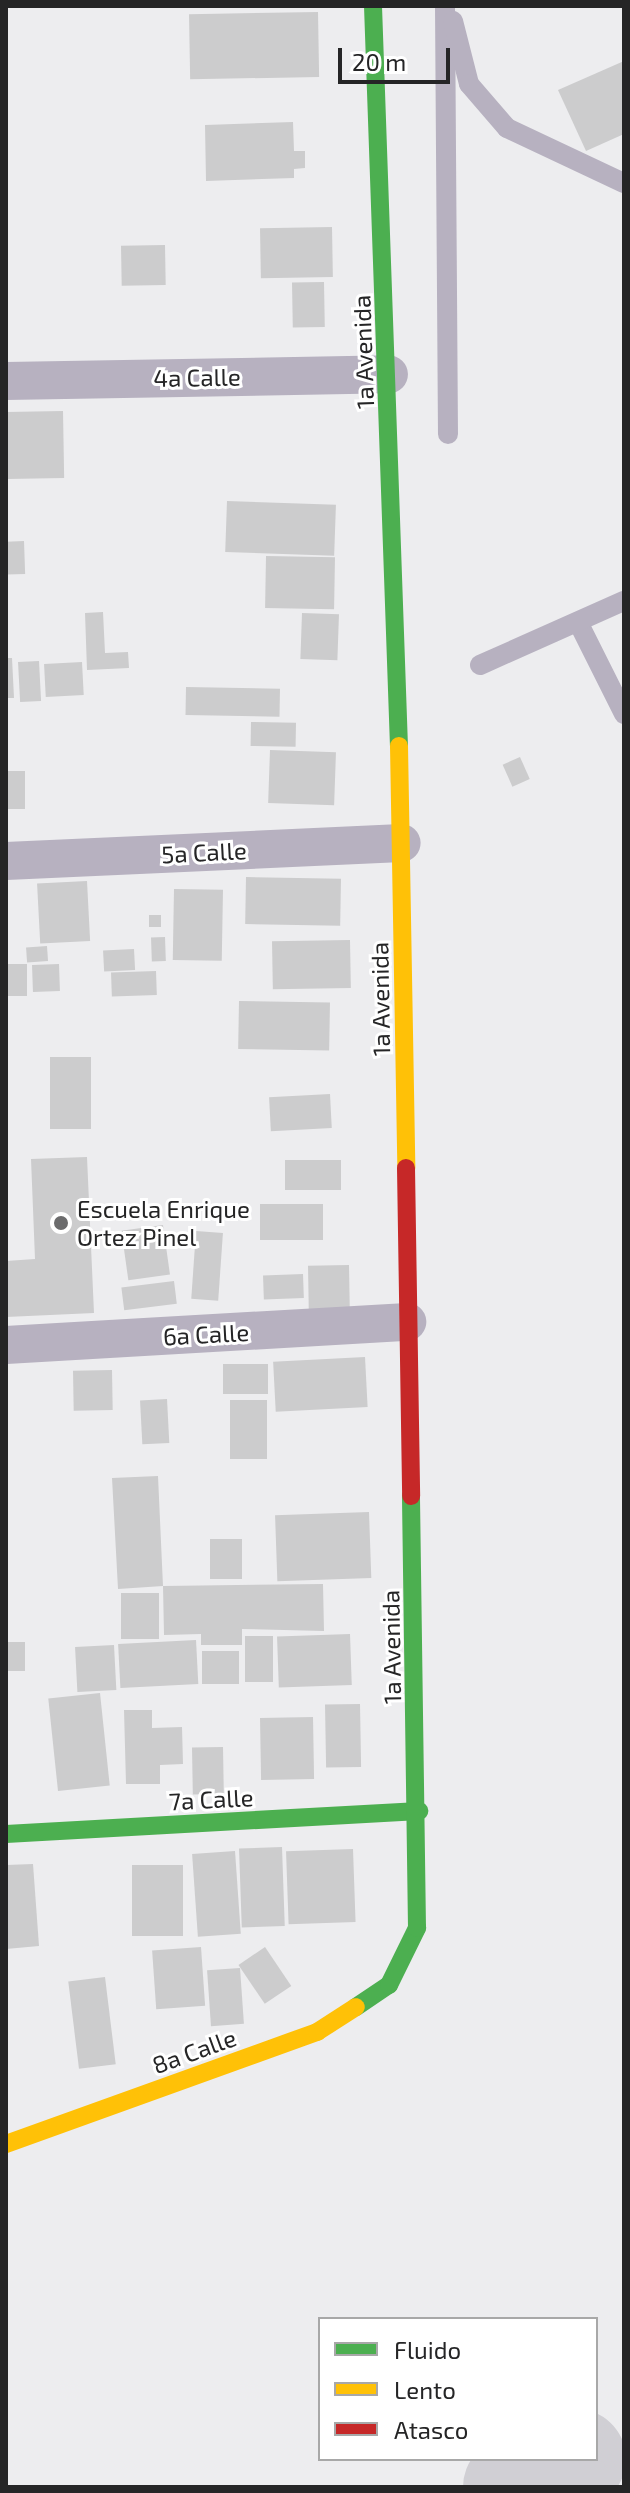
<!DOCTYPE html>
<style>
body{margin:0}
#map{position:relative;width:630px;height:2493px;overflow:hidden;background:#ededef;font-family:"Exo 2",sans-serif}
div>[style]{position:absolute}
.taxiway>*{height:100px;margin:-50px;padding:0 50px;transform-origin:50px;border-radius:50px;background:#d0cfd4}
.building>*{inset:0;background:#cccccd;transform-origin:0 0}
.lane>*{height:20px;margin:-10px;padding:0 10px;transform-origin:10px;border-radius:10px;background:#b7b1c0}
.street>*{height:38px;margin:-19px;padding:0 19px;transform-origin:19px;border-radius:19px;background:#b7b1c0}
.fast>*{height:18px;margin:-9px;padding:0 9px;transform-origin:9px;border-radius:9px;background:#4caf50}
.slow>*{height:18px;margin:-9px;padding:0 9px;transform-origin:9px;border-radius:9px;background:#ffc107}
.jam>*{height:18px;margin:-9px;padding:0 9px;transform-origin:9px;border-radius:9px;background:#c62828}
.dots>*{width:22px;height:22px;translate:-50% -50%;box-sizing:border-box;border:4px solid #fff;border-radius:50%}
span{translate:-50% -50%;white-space:nowrap;text-align:center;line-height:1.15;-webkit-text-stroke:6px #fff;paint-order:stroke}
.street-label{font-size:24px;color:#252526}
.poi-label{font-size:24px;color:#252526}
.left{translate:0 -50%;text-align:left}
.frame{position:absolute;inset:0;border:8px solid #252526;pointer-events:none}
.legend{position:absolute;left:318px;top:2317px;width:280px;height:144px;box-sizing:border-box;background:#fff;border:2px solid #a8a8a8;margin:0;padding:10px 14px;list-style:none;font-size:24px;color:#252526}
.legend li{display:flex;align-items:center;gap:16px;height:40px}
.legend b{width:40px;border:2px solid #a8a8a8}
.scale{position:absolute;left:338px;top:48px;width:112px;height:36px;box-sizing:border-box;border:4px solid #252526;border-top:0;padding-left:10px;font-size:24px;line-height:28px;white-space:nowrap;color:#252526;-webkit-text-stroke:6px #fff;paint-order:stroke}
</style>
<div id="map">
<div class="taxiway">
<div style="left:513px;top:2487px;width:69px;rotate:-24deg"></div>
</div>
<div class="building">
<div style="left:318px;top:12px;width:65px;height:129px;rotate:89deg"></div>
<div style="clip-path:polygon(624px 61px,624px 134px,586px 151px,558px 90px)"></div>
<div style="clip-path:polygon(293px 122px,294px 151px,305px 151px,305px 168px,294px 169px,294px 178px,206px 181px,205px 125px)"></div>
<div style="left:332px;top:227px;width:50px;height:72px;rotate:89deg"></div>
<div style="left:165px;top:245px;width:40px;height:44px;rotate:89deg"></div>
<div style="left:324px;top:282px;width:45px;height:32px;rotate:89deg"></div>
<div style="left:63px;top:411px;width:67px;height:57px;rotate:89deg"></div>
<div style="left:227px;top:501px;width:109px;height:51px;rotate:2deg"></div>
<div style="left:24px;top:541px;width:33px;height:18px;rotate:88deg"></div>
<div style="left:266px;top:556px;width:69px;height:52px;rotate:1deg"></div>
<div style="clip-path:polygon(103px 612px,105px 653px,128px 652px,129px 668px,87px 670px,85px 613px)"></div>
<div style="left:302px;top:613px;width:37px;height:46px;rotate:2deg"></div>
<div style="clip-path:polygon(6px 658px,12px 658px,14px 698px,6px 698px)"></div>
<div style="left:39px;top:661px;width:40px;height:21px;rotate:87deg"></div>
<div style="left:82px;top:662px;width:33px;height:38px;rotate:87deg"></div>
<div style="left:186px;top:687px;width:94px;height:28px;rotate:1deg"></div>
<div style="left:251px;top:722px;width:45px;height:24px;rotate:1deg"></div>
<div style="left:270px;top:750px;width:66px;height:53px;rotate:2deg"></div>
<div style="left:520px;top:757px;width:24px;height:19px;rotate:66deg"></div>
<div style="left:6px;top:771px;width:19px;height:38px"></div>
<div style="left:246px;top:877px;width:95px;height:47px;rotate:1deg"></div>
<div style="left:87px;top:881px;width:60px;height:50px;rotate:87deg"></div>
<div style="left:174px;top:889px;width:49px;height:71px;rotate:1deg"></div>
<div style="left:149px;top:915px;width:12px;height:12px"></div>
<div style="left:165px;top:937px;width:24px;height:14px;rotate:88deg"></div>
<div style="left:350px;top:940px;width:48px;height:78px;rotate:89deg"></div>
<div style="left:47px;top:946px;width:15px;height:21px;rotate:86deg"></div>
<div style="left:134px;top:949px;width:21px;height:31px;rotate:87deg"></div>
<div style="left:6px;top:964px;width:21px;height:32px"></div>
<div style="left:59px;top:964px;width:27px;height:27px;rotate:88deg"></div>
<div style="left:156px;top:971px;width:24px;height:45px;rotate:88deg"></div>
<div style="left:239px;top:1001px;width:91px;height:48px;rotate:1deg"></div>
<div style="left:50px;top:1057px;width:41px;height:72px"></div>
<div style="left:330px;top:1094px;width:34px;height:61px;rotate:87deg"></div>
<div style="clip-path:polygon(87px 1157px,94px 1313px,6px 1317px,6px 1261px,35px 1259px,31px 1159px)"></div>
<div style="left:341px;top:1160px;width:30px;height:56px;rotate:90deg"></div>
<div style="left:260px;top:1204px;width:63px;height:36px"></div>
<div style="left:163px;top:1225px;width:50px;height:42px;rotate:82deg"></div>
<div style="left:196px;top:1231px;width:27px;height:68px;rotate:4deg"></div>
<div style="left:349px;top:1265px;width:44px;height:41px;rotate:89deg"></div>
<div style="left:303px;top:1274px;width:24px;height:40px;rotate:88deg"></div>
<div style="left:174px;top:1281px;width:23px;height:53px;rotate:83deg"></div>
<div style="left:365px;top:1357px;width:50px;height:92px;rotate:87deg"></div>
<div style="left:268px;top:1364px;width:30px;height:45px;rotate:90deg"></div>
<div style="left:112px;top:1370px;width:40px;height:39px;rotate:89deg"></div>
<div style="left:167px;top:1399px;width:44px;height:27px;rotate:87deg"></div>
<div style="left:230px;top:1400px;width:37px;height:59px"></div>
<div style="clip-path:polygon(158px 1476px,163px 1586px,323px 1584px,324px 1631px,242px 1629px,242px 1645px,201px 1645px,201px 1634px,164px 1635px,163px 1586px,118px 1589px,112px 1478px)"></div>
<div style="left:369px;top:1512px;width:66px;height:94px;rotate:88deg"></div>
<div style="left:210px;top:1539px;width:32px;height:40px"></div>
<div style="left:121px;top:1593px;width:38px;height:46px"></div>
<div style="left:350px;top:1634px;width:51px;height:73px;rotate:88deg"></div>
<div style="left:273px;top:1636px;width:46px;height:28px;rotate:90deg"></div>
<div style="left:196px;top:1640px;width:44px;height:78px;rotate:87deg"></div>
<div style="left:6px;top:1642px;width:19px;height:29px"></div>
<div style="left:114px;top:1645px;width:45px;height:39px;rotate:87deg"></div>
<div style="left:202px;top:1651px;width:37px;height:33px"></div>
<div style="left:100px;top:1693px;width:93px;height:52px;rotate:84deg"></div>
<div style="left:360px;top:1704px;width:63px;height:35px;rotate:89deg"></div>
<div style="clip-path:polygon(124px 1710px,152px 1710px,152px 1728px,182px 1727px,183px 1764px,160px 1765px,160px 1784px,126px 1784px)"></div>
<div style="left:313px;top:1717px;width:62px;height:53px;rotate:89deg"></div>
<div style="left:223px;top:1747px;width:47px;height:31px;rotate:89deg"></div>
<div style="left:282px;top:1847px;width:79px;height:43px;rotate:88deg"></div>
<div style="left:353px;top:1849px;width:73px;height:67px;rotate:88deg"></div>
<div style="left:235px;top:1851px;width:83px;height:43px;rotate:86deg"></div>
<div style="clip-path:polygon(33px 1864px,39px 1946px,6px 1949px,6px 1865px)"></div>
<div style="left:132px;top:1865px;width:51px;height:71px"></div>
<div style="left:201px;top:1947px;width:59px;height:49px;rotate:86deg"></div>
<div style="left:265px;top:1947px;width:47px;height:32px;rotate:56deg"></div>
<div style="left:240px;top:1968px;width:56px;height:33px;rotate:86deg"></div>
<div style="left:105px;top:1977px;width:88px;height:37px;rotate:83deg"></div>
</div>
<div class="lane">
<div style="left:445px;top:6px;width:428px;rotate:89.6deg"></div>
<div style="left:453px;top:21px;width:65px;rotate:75.7deg"></div>
<div style="left:469px;top:84px;width:58px;rotate:49.2deg"></div>
<div style="left:507px;top:128px;width:129px;rotate:25.2deg"></div>
<div style="left:578px;top:622px;width:103px;rotate:63.4deg"></div>
<div style="left:480px;top:665px;width:158px;rotate:-24deg"></div>
</div>
<div class="street">
<div style="left:6px;top:381px;width:383px;rotate:-1deg"></div>
<div style="left:6px;top:861px;width:396px;rotate:-2.6deg"></div>
<div style="left:6px;top:1345px;width:402px;rotate:-3.3deg"></div>
</div>
<div class="fast">
<div style="left:373px;top:6px;width:740px;rotate:87.99deg"></div>
<div style="left:6px;top:1834px;width:414px;rotate:-3.2deg"></div>
<div style="left:356px;top:2007px;width:40px;rotate:-34deg"></div>
<div style="left:389px;top:1985px;width:64px;rotate:-63.8deg"></div>
<div style="left:417px;top:1928px;width:432px;rotate:-90.8deg"></div>
</div>
<div class="slow">
<div style="left:399px;top:746px;width:422px;rotate:89deg"></div>
<div style="left:6px;top:2144px;width:331px;rotate:-19.8deg"></div>
<div style="left:317px;top:2032px;width:46px;rotate:-32.7deg"></div>
</div>
<div class="jam">
<div style="left:406px;top:1168px;width:328px;rotate:89.1deg"></div>
</div>
<div class="dots">
<div style="left:61px;top:1223px;background:#6b6b6c"></div>
</div>
<div class="street-label">
<span style="left:363px;top:352px;rotate:-92deg">1a Avenida</span>
<span style="left:197px;top:377px;rotate:-1deg">4a Calle</span>
<span style="left:204px;top:852px;rotate:-3deg">5a Calle</span>
<span style="left:380px;top:999px;rotate:-91deg">1a Avenida</span>
<span style="left:206px;top:1334px;rotate:-3deg">6a Calle</span>
<span style="left:391px;top:1647px;rotate:-91deg">1a Avenida</span>
<span style="left:211px;top:1799px;rotate:-3deg">7a Calle</span>
<span style="left:194px;top:2051px;rotate:-20deg">8a Calle</span>
</div>
<div class="poi-label">
<span class="left" style="left:77px;top:1223px">Escuela Enrique<br>Ortez Pinel</span>
</div>
<div class="frame"></div>
<ul class="legend">
<li><b style="height:10px;background:#4caf50"></b>Fluido</li>
<li><b style="height:10px;background:#ffc107"></b>Lento</li>
<li><b style="height:10px;background:#c62828"></b>Atasco</li>
</ul>
<div class="scale">20 m</div>
</div>
